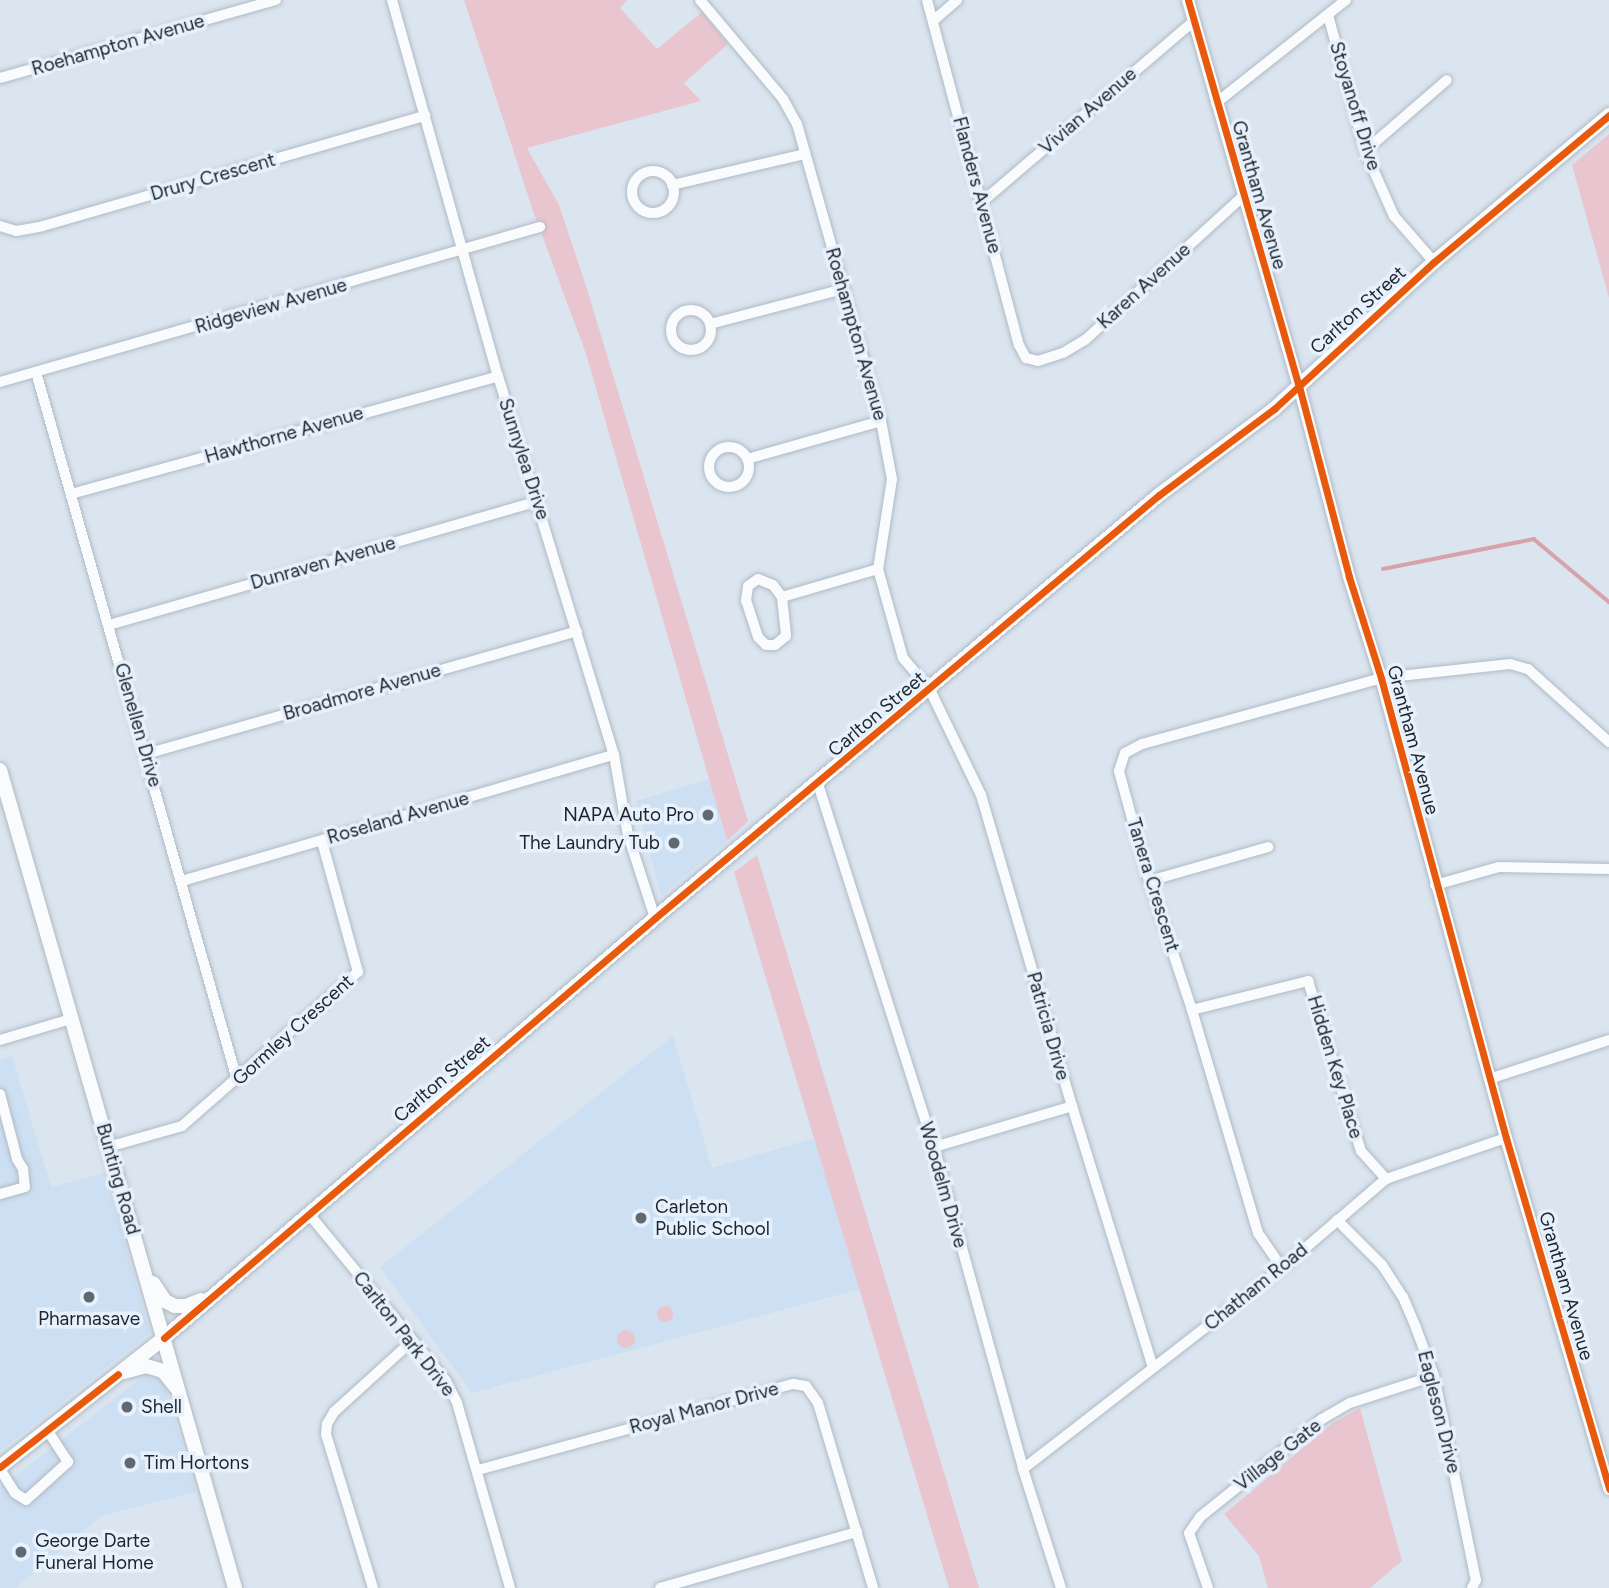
<!DOCTYPE html>
<style>
body{margin:0}
#map{position:relative;width:1609px;height:1588px;overflow:hidden;background:#dae5f0;font-family:Figtree,sans-serif}
div>[style]{position:absolute}
.built>*{inset:0;background:#cddff2}
.green>*{inset:0;background:#e9c6cf}
.round{border-radius:50%}
.stream>*{height:3.5px;margin:-1.75px;padding:0 1.75px;transform-origin:1.75px;border-radius:1.75px;background:#d9a2ab}
.roads{filter:drop-shadow(0 0 2px #b1bac2) drop-shadow(0 0 2px #b1bac2)}
.minor>*{height:10px;margin:-5px;padding:0 5px;transform-origin:5px;border-radius:5px;background:#f9fbfd}
.minor>.ring{margin:-5px;padding:0;box-sizing:content-box;background:none;border:10px solid #f9fbfd;border-radius:50%}
.tertiary>*{height:12px;margin:-6px;padding:0 6px;transform-origin:6px;border-radius:6px;background:#f9fbfd}
.secondary>*{height:14px;margin:-7px;padding:0 7px;transform-origin:7px;border-radius:7px;background:#f9fbfd}
.cycleway>*{height:7px;margin:-3.5px;padding:0 3.5px;transform-origin:3.5px;border-radius:3.5px;background:#e8590c}
.dots>*{width:19px;height:19px;translate:-50% -50%;box-sizing:border-box;border:4px solid #e6f1fd;border-radius:50%}
span{translate:-50% -50%;white-space:nowrap;text-align:center;line-height:1.15;-webkit-text-stroke:7px #e6f1fd;paint-order:stroke}
.street-label{font-size:19px;color:#1e242b}
.poi-label{font-size:19px;color:#1e242b}
.right{translate:-100% -50%;text-align:right}
.left{translate:0 -50%;text-align:left}
</style>
<div id="map">
<div class="built">
<div style="clip-path:polygon(709px 779px,727px 841px,661px 896px,636px 801px)"></div>
<div style="clip-path:polygon(673px 1036px,712px 1168px,815px 1138px,860px 1289px,472px 1393px,380px 1267px)"></div>
<div style="clip-path:polygon(12px 1056px,51px 1187px,105px 1173px,150px 1333px,0 1451px,0 1060px)"></div>
<div style="clip-path:polygon(146px 1374px,164px 1383px,196px 1492px,101px 1516px,16px 1588px,0 1588px,0 1488px)"></div>
</div>
<div class="green">
<div style="clip-path:polygon(464px 0,627px 0,620px 8px,657px 49px,702px 12px,728px 44px,684px 83px,701px 101px,527px 148px,559px 205px,587px 289px,748px 821px,727px 841px,586px 354px,532px 208px)"></div>
<div style="clip-path:polygon(1609px 134px,1609px 298px,1572px 165px)"></div>
<div style="clip-path:polygon(757px 855px,886px 1281px,979px 1588px,949px 1588px,734px 872px)"></div>
<div class="round" style="left:657px;top:1306px;width:16px;height:16px"></div>
<div class="round" style="left:617px;top:1330px;width:18px;height:18px"></div>
<div style="clip-path:polygon(1360px 1408px,1402px 1561px,1370px 1588px,1268px 1588px,1259px 1556px,1224px 1514px,1333px 1423px)"></div>
</div>
<div class="stream">
<div style="left:1383px;top:569px;width:154px;rotate:-11.2deg"></div>
<div style="left:1534px;top:539px;width:98px;rotate:40deg"></div>
</div>
<div class="roads">
<div class="minor">
<div style="left:392px;top:0;width:391px;rotate:74.3deg"></div>
<div style="left:498px;top:376px;width:396px;rotate:73deg"></div>
<div style="left:614px;top:755px;width:81px;rotate:80.1deg"></div>
<div style="left:628px;top:835px;width:87px;rotate:72deg"></div>
<div style="left:700px;top:0;width:129px;rotate:50deg"></div>
<div style="left:783px;top:99px;width:29px;rotate:61deg"></div>
<div style="left:797px;top:124px;width:309px;rotate:74.2deg"></div>
<div style="left:881px;top:421px;width:59px;rotate:79.3deg"></div>
<div style="left:892px;top:479px;width:91px;rotate:98.8deg"></div>
<div style="left:878px;top:569px;width:92px;rotate:74.3deg"></div>
<div style="left:903px;top:658px;width:42px;rotate:49.8deg"></div>
<div style="left:930px;top:690px;width:117px;rotate:64.1deg"></div>
<div style="left:981px;top:795px;width:324px;rotate:73.7deg"></div>
<div style="left:1072px;top:1106px;width:273px;rotate:72.8deg"></div>
<div style="left:927px;top:0;width:357px;rotate:75.1deg"></div>
<div style="left:1019px;top:345px;width:15px;rotate:62deg"></div>
<div style="left:1026px;top:358px;width:12px;rotate:14deg"></div>
<div style="left:1038px;top:361px;width:26px;rotate:-18deg"></div>
<div style="left:1063px;top:353px;width:26px;rotate:-31deg"></div>
<div style="left:1085px;top:340px;width:212px;rotate:-42.3deg"></div>
<div style="left:1328px;top:15px;width:141px;rotate:74.8deg"></div>
<div style="left:1365px;top:151px;width:71px;rotate:66deg"></div>
<div style="left:1394px;top:216px;width:61px;rotate:49deg"></div>
<div style="left:933px;top:21px;width:32px;rotate:-41deg"></div>
<div style="left:0;top:78px;width:287px;rotate:-15.8deg"></div>
<div style="left:1216px;top:103px;width:166px;rotate:-38.4deg"></div>
<div style="left:1365px;top:151px;width:108px;rotate:-40.9deg"></div>
<div class="ring" style="left:632px;top:171px;width:32px;height:32px"></div>
<div style="left:672px;top:185px;width:137px;rotate:-13.1deg"></div>
<div style="left:982px;top:202px;width:279px;rotate:-40.5deg"></div>
<div style="left:0;top:226px;width:17px;rotate:17deg"></div>
<div style="left:16px;top:231px;width:27px;rotate:-10deg"></div>
<div style="left:43px;top:226px;width:398px;rotate:-16.1deg"></div>
<div class="ring" style="left:671px;top:310px;width:30px;height:30px"></div>
<div style="left:710px;top:324px;width:138px;rotate:-14.7deg"></div>
<div style="left:36px;top:372px;width:736px;rotate:74.15deg"></div>
<div style="left:0;top:382px;width:562px;rotate:-16.02deg"></div>
<div class="ring" style="left:709px;top:447px;width:30px;height:30px"></div>
<div style="left:747px;top:459px;width:139px;rotate:-15.8deg"></div>
<div style="left:71px;top:494px;width:443px;rotate:-15.4deg"></div>
<div style="left:782px;top:597px;width:39px;rotate:84deg"></div>
<div style="left:786px;top:636px;width:14px;rotate:141deg"></div>
<div style="left:775px;top:645px;width:9px;rotate:180deg"></div>
<div style="left:766px;top:645px;width:11px;rotate:-135deg"></div>
<div style="left:758px;top:637px;width:38px;rotate:-108deg"></div>
<div style="left:746px;top:601px;width:15px;rotate:-82deg"></div>
<div style="left:748px;top:586px;width:12px;rotate:-35deg"></div>
<div style="left:758px;top:579px;width:16px;rotate:22deg"></div>
<div style="left:773px;top:585px;width:15px;rotate:53deg"></div>
<div style="left:782px;top:597px;width:100px;rotate:-16.3deg"></div>
<div style="left:109px;top:625px;width:447px;rotate:-16.1deg"></div>
<div style="left:146px;top:754px;width:448px;rotate:-15.9deg"></div>
<div style="left:818px;top:784px;width:381px;rotate:72.3deg"></div>
<div style="left:934px;top:1147px;width:334px;rotate:74.5deg"></div>
<div style="left:1023px;top:1469px;width:125px;rotate:72.3deg"></div>
<div style="left:182px;top:881px;width:450px;rotate:-16.3deg"></div>
<div style="left:1149px;top:881px;width:124px;rotate:-15.9deg"></div>
<div style="left:1435px;top:885px;width:66px;rotate:-15.7deg"></div>
<div style="left:1499px;top:867px;width:110px;rotate:1deg"></div>
<div style="left:1192px;top:1010px;width:120px;rotate:-14deg"></div>
<div style="left:1308px;top:981px;width:178px;rotate:72.7deg"></div>
<div style="left:1361px;top:1151px;width:38px;rotate:48deg"></div>
<div style="left:0;top:1040px;width:74px;rotate:-16.5deg"></div>
<div style="left:1489px;top:1079px;width:126px;rotate:-18deg"></div>
<div style="left:0;top:1094px;width:67px;rotate:75.3deg"></div>
<div style="left:17px;top:1159px;width:12px;rotate:59deg"></div>
<div style="left:23px;top:1169px;width:18px;rotate:84deg"></div>
<div style="left:25px;top:1187px;width:26px;rotate:164deg"></div>
<div style="left:108px;top:1147px;width:77px;rotate:-15.8deg"></div>
<div style="left:182px;top:1126px;width:234px;rotate:-41.2deg"></div>
<div style="left:358px;top:972px;width:136px;rotate:-105.4deg"></div>
<div style="left:934px;top:1147px;width:144px;rotate:-16.5deg"></div>
<div style="left:309px;top:1214px;width:216px;rotate:50.6deg"></div>
<div style="left:446px;top:1381px;width:25px;rotate:63deg"></div>
<div style="left:457px;top:1403px;width:192px;rotate:74deg"></div>
<div style="left:1337px;top:1220px;width:64px;rotate:45deg"></div>
<div style="left:1382px;top:1265px;width:38px;rotate:57deg"></div>
<div style="left:1403px;top:1297px;width:34px;rotate:67deg"></div>
<div style="left:1416px;top:1328px;width:51px;rotate:69.4deg"></div>
<div style="left:1434px;top:1376px;width:208px;rotate:78.4deg"></div>
<div style="left:1476px;top:1580px;width:9px;rotate:117deg"></div>
<div style="left:1282px;top:1268px;width:42px;rotate:-124.4deg"></div>
<div style="left:1258px;top:1233px;width:233px;rotate:-106.5deg"></div>
<div style="left:1192px;top:1010px;width:136px;rotate:-108.4deg"></div>
<div style="left:1149px;top:881px;width:114px;rotate:-105.3deg"></div>
<div style="left:1119px;top:771px;width:19px;rotate:-72deg"></div>
<div style="left:1125px;top:753px;width:19px;rotate:-28deg"></div>
<div style="left:1142px;top:744px;width:248px;rotate:-15.4deg"></div>
<div style="left:1381px;top:678px;width:130px;rotate:-6.2deg"></div>
<div style="left:1510px;top:664px;width:19px;rotate:16deg"></div>
<div style="left:1528px;top:669px;width:109px;rotate:42deg"></div>
<div style="left:0;top:1469px;width:28px;rotate:58deg"></div>
<div style="left:15px;top:1493px;width:13px;rotate:32deg"></div>
<div style="left:26px;top:1500px;width:57px;rotate:-42.1deg"></div>
<div style="left:68px;top:1462px;width:38px;rotate:-123deg"></div>
<div style="left:1023px;top:1469px;width:328px;rotate:-37.8deg"></div>
<div style="left:1282px;top:1268px;width:137px;rotate:-40.6deg"></div>
<div style="left:1386px;top:1179px;width:127px;rotate:-18.9deg"></div>
<div style="left:478px;top:1470px;width:327px;rotate:-15.3deg"></div>
<div style="left:793px;top:1384px;width:13px;rotate:9deg"></div>
<div style="left:806px;top:1386px;width:21px;rotate:55deg"></div>
<div style="left:818px;top:1403px;width:193px;rotate:73.4deg"></div>
<div style="left:373px;top:1588px;width:161px;rotate:-107deg"></div>
<div style="left:326px;top:1434px;width:10px;rotate:-84deg"></div>
<div style="left:327px;top:1424px;width:14px;rotate:-60deg"></div>
<div style="left:334px;top:1412px;width:105px;rotate:-42.3deg"></div>
<div style="left:660px;top:1588px;width:205px;rotate:-15.9deg"></div>
<div style="left:1208px;top:1588px;width:58px;rotate:-109.1deg"></div>
<div style="left:1189px;top:1533px;width:19px;rotate:-55deg"></div>
<div style="left:1200px;top:1517px;width:156px;rotate:-38.8deg"></div>
<div style="left:1322px;top:1419px;width:32px;rotate:-30deg"></div>
<div style="left:1350px;top:1403px;width:88px;rotate:-17.8deg"></div>
</div>
<div class="tertiary">
<div style="left:1188px;top:0;width:402px;rotate:74deg"></div>
<div style="left:1299px;top:386px;width:197px;rotate:75.3deg"></div>
<div style="left:1349px;top:577px;width:106px;rotate:72.4deg"></div>
<div style="left:1381px;top:678px;width:477px;rotate:74.8deg"></div>
<div style="left:1506px;top:1138px;width:366px;rotate:73.6deg"></div>
</div>
<div class="secondary">
<div style="left:0;top:770px;width:851px;rotate:73.97deg"></div>
<div style="left:153px;top:1283px;width:22px;rotate:56deg"></div>
<div style="left:165px;top:1301px;width:11px;rotate:27deg"></div>
<div style="left:175px;top:1306px;width:11px"></div>
<div style="left:186px;top:1306px;width:16px;rotate:-22deg"></div>
<div style="left:124px;top:1372px;width:23px;rotate:-15deg"></div>
<div style="left:146px;top:1366px;width:18px;rotate:16deg"></div>
<div style="left:163px;top:1371px;width:21px;rotate:51deg"></div>
<div style="left:0;top:1467px;width:209px;rotate:-38.2deg"></div>
<div style="left:164px;top:1338px;width:646px;rotate:-40.54deg"></div>
<div style="left:655px;top:918px;width:658px;rotate:-40.01deg"></div>
<div style="left:1159px;top:495px;width:144px;rotate:-36.8deg"></div>
<div style="left:1274px;top:409px;width:217px;rotate:-42.6deg"></div>
<div style="left:1434px;top:262px;width:229px;rotate:-40deg"></div>
</div>
</div>
<div class="cycleway">
<div style="left:1188px;top:0;width:402px;rotate:74deg"></div>
<div style="left:1299px;top:386px;width:197px;rotate:75.3deg"></div>
<div style="left:1349px;top:577px;width:106px;rotate:72.4deg"></div>
<div style="left:1381px;top:678px;width:477px;rotate:74.8deg"></div>
<div style="left:1506px;top:1138px;width:366px;rotate:73.6deg"></div>
<div style="left:164px;top:1338px;width:646px;rotate:-40.54deg"></div>
<div style="left:655px;top:918px;width:658px;rotate:-40.01deg"></div>
<div style="left:1159px;top:495px;width:144px;rotate:-36.8deg"></div>
<div style="left:1274px;top:409px;width:217px;rotate:-42.6deg"></div>
<div style="left:1434px;top:262px;width:229px;rotate:-40deg"></div>
<div style="left:0;top:1467px;width:150px;rotate:-38.2deg"></div>
</div>
<div class="dots">
<div style="left:708px;top:815px;background:#606870"></div>
<div style="left:674px;top:843px;background:#606870"></div>
<div style="left:641px;top:1218px;background:#606870"></div>
<div style="left:89px;top:1297px;background:#606870"></div>
<div style="left:127px;top:1407px;background:#606870"></div>
<div style="left:130px;top:1463px;background:#606870"></div>
<div style="left:21px;top:1552px;background:#606870"></div>
</div>
<div class="street-label">
<span style="left:118px;top:45px;rotate:-16deg">Roehampton Avenue</span>
<span style="left:1355px;top:106px;rotate:73deg">Stoyanoff Drive</span>
<span style="left:1088px;top:111px;rotate:-41deg">Vivian Avenue</span>
<span style="left:213px;top:177px;rotate:-16deg">Drury Crescent</span>
<span style="left:977px;top:185px;rotate:75deg">Flanders Avenue</span>
<span style="left:1259px;top:195px;rotate:74deg">Grantham Avenue</span>
<span style="left:1144px;top:286px;rotate:-42deg">Karen Avenue</span>
<span style="left:271px;top:306px;rotate:-16deg">Ridgeview Avenue</span>
<span style="left:1358px;top:310px;rotate:-42deg">Carlton Street</span>
<span style="left:856px;top:334px;rotate:74deg">Roehampton Avenue</span>
<span style="left:284px;top:435px;rotate:-16deg">Hawthorne Avenue</span>
<span style="left:524px;top:459px;rotate:72deg">Sunnylea Drive</span>
<span style="left:323px;top:563px;rotate:-16deg">Dunraven Avenue</span>
<span style="left:362px;top:692px;rotate:-16deg">Broadmore Avenue</span>
<span style="left:877px;top:714px;rotate:-40deg">Carlton Street</span>
<span style="left:138px;top:725px;rotate:74deg">Glenellen Drive</span>
<span style="left:1413px;top:740px;rotate:75deg">Grantham Avenue</span>
<span style="left:398px;top:818px;rotate:-16deg">Roseland Avenue</span>
<span style="left:1153px;top:885px;rotate:73deg">Tanera Crescent</span>
<span style="left:1048px;top:1026px;rotate:74deg">Patricia Drive</span>
<span style="left:293px;top:1030px;rotate:-42deg">Gormley Crescent</span>
<span style="left:1335px;top:1067px;rotate:73deg">Hidden Key Place</span>
<span style="left:442px;top:1079px;rotate:-41deg">Carlton Street</span>
<span style="left:118px;top:1179px;rotate:74deg">Bunting Road</span>
<span style="left:943px;top:1185px;rotate:74deg">Woodelm Drive</span>
<span style="left:1566px;top:1286px;rotate:74deg">Grantham Avenue</span>
<span style="left:1256px;top:1287px;rotate:-39deg">Chatham Road</span>
<span style="left:404px;top:1334px;rotate:52deg">Carlton Park Drive</span>
<span style="left:704px;top:1408px;rotate:-15deg">Royal Manor Drive</span>
<span style="left:1439px;top:1412px;rotate:76deg">Eagleson Drive</span>
<span style="left:1278px;top:1455px;rotate:-38deg">Village Gate</span>
</div>
<div class="poi-label">
<span class="right" style="left:694px;top:815px">NAPA Auto Pro</span>
<span class="right" style="left:660px;top:843px">The Laundry Tub</span>
<span class="left" style="left:655px;top:1218px">Carleton<br>Public School</span>
<span style="left:89px;top:1319px">Pharmasave</span>
<span class="left" style="left:141px;top:1407px">Shell</span>
<span class="left" style="left:144px;top:1463px">Tim Hortons</span>
<span class="left" style="left:35px;top:1552px">George Darte<br>Funeral Home</span>
</div>
</div>
